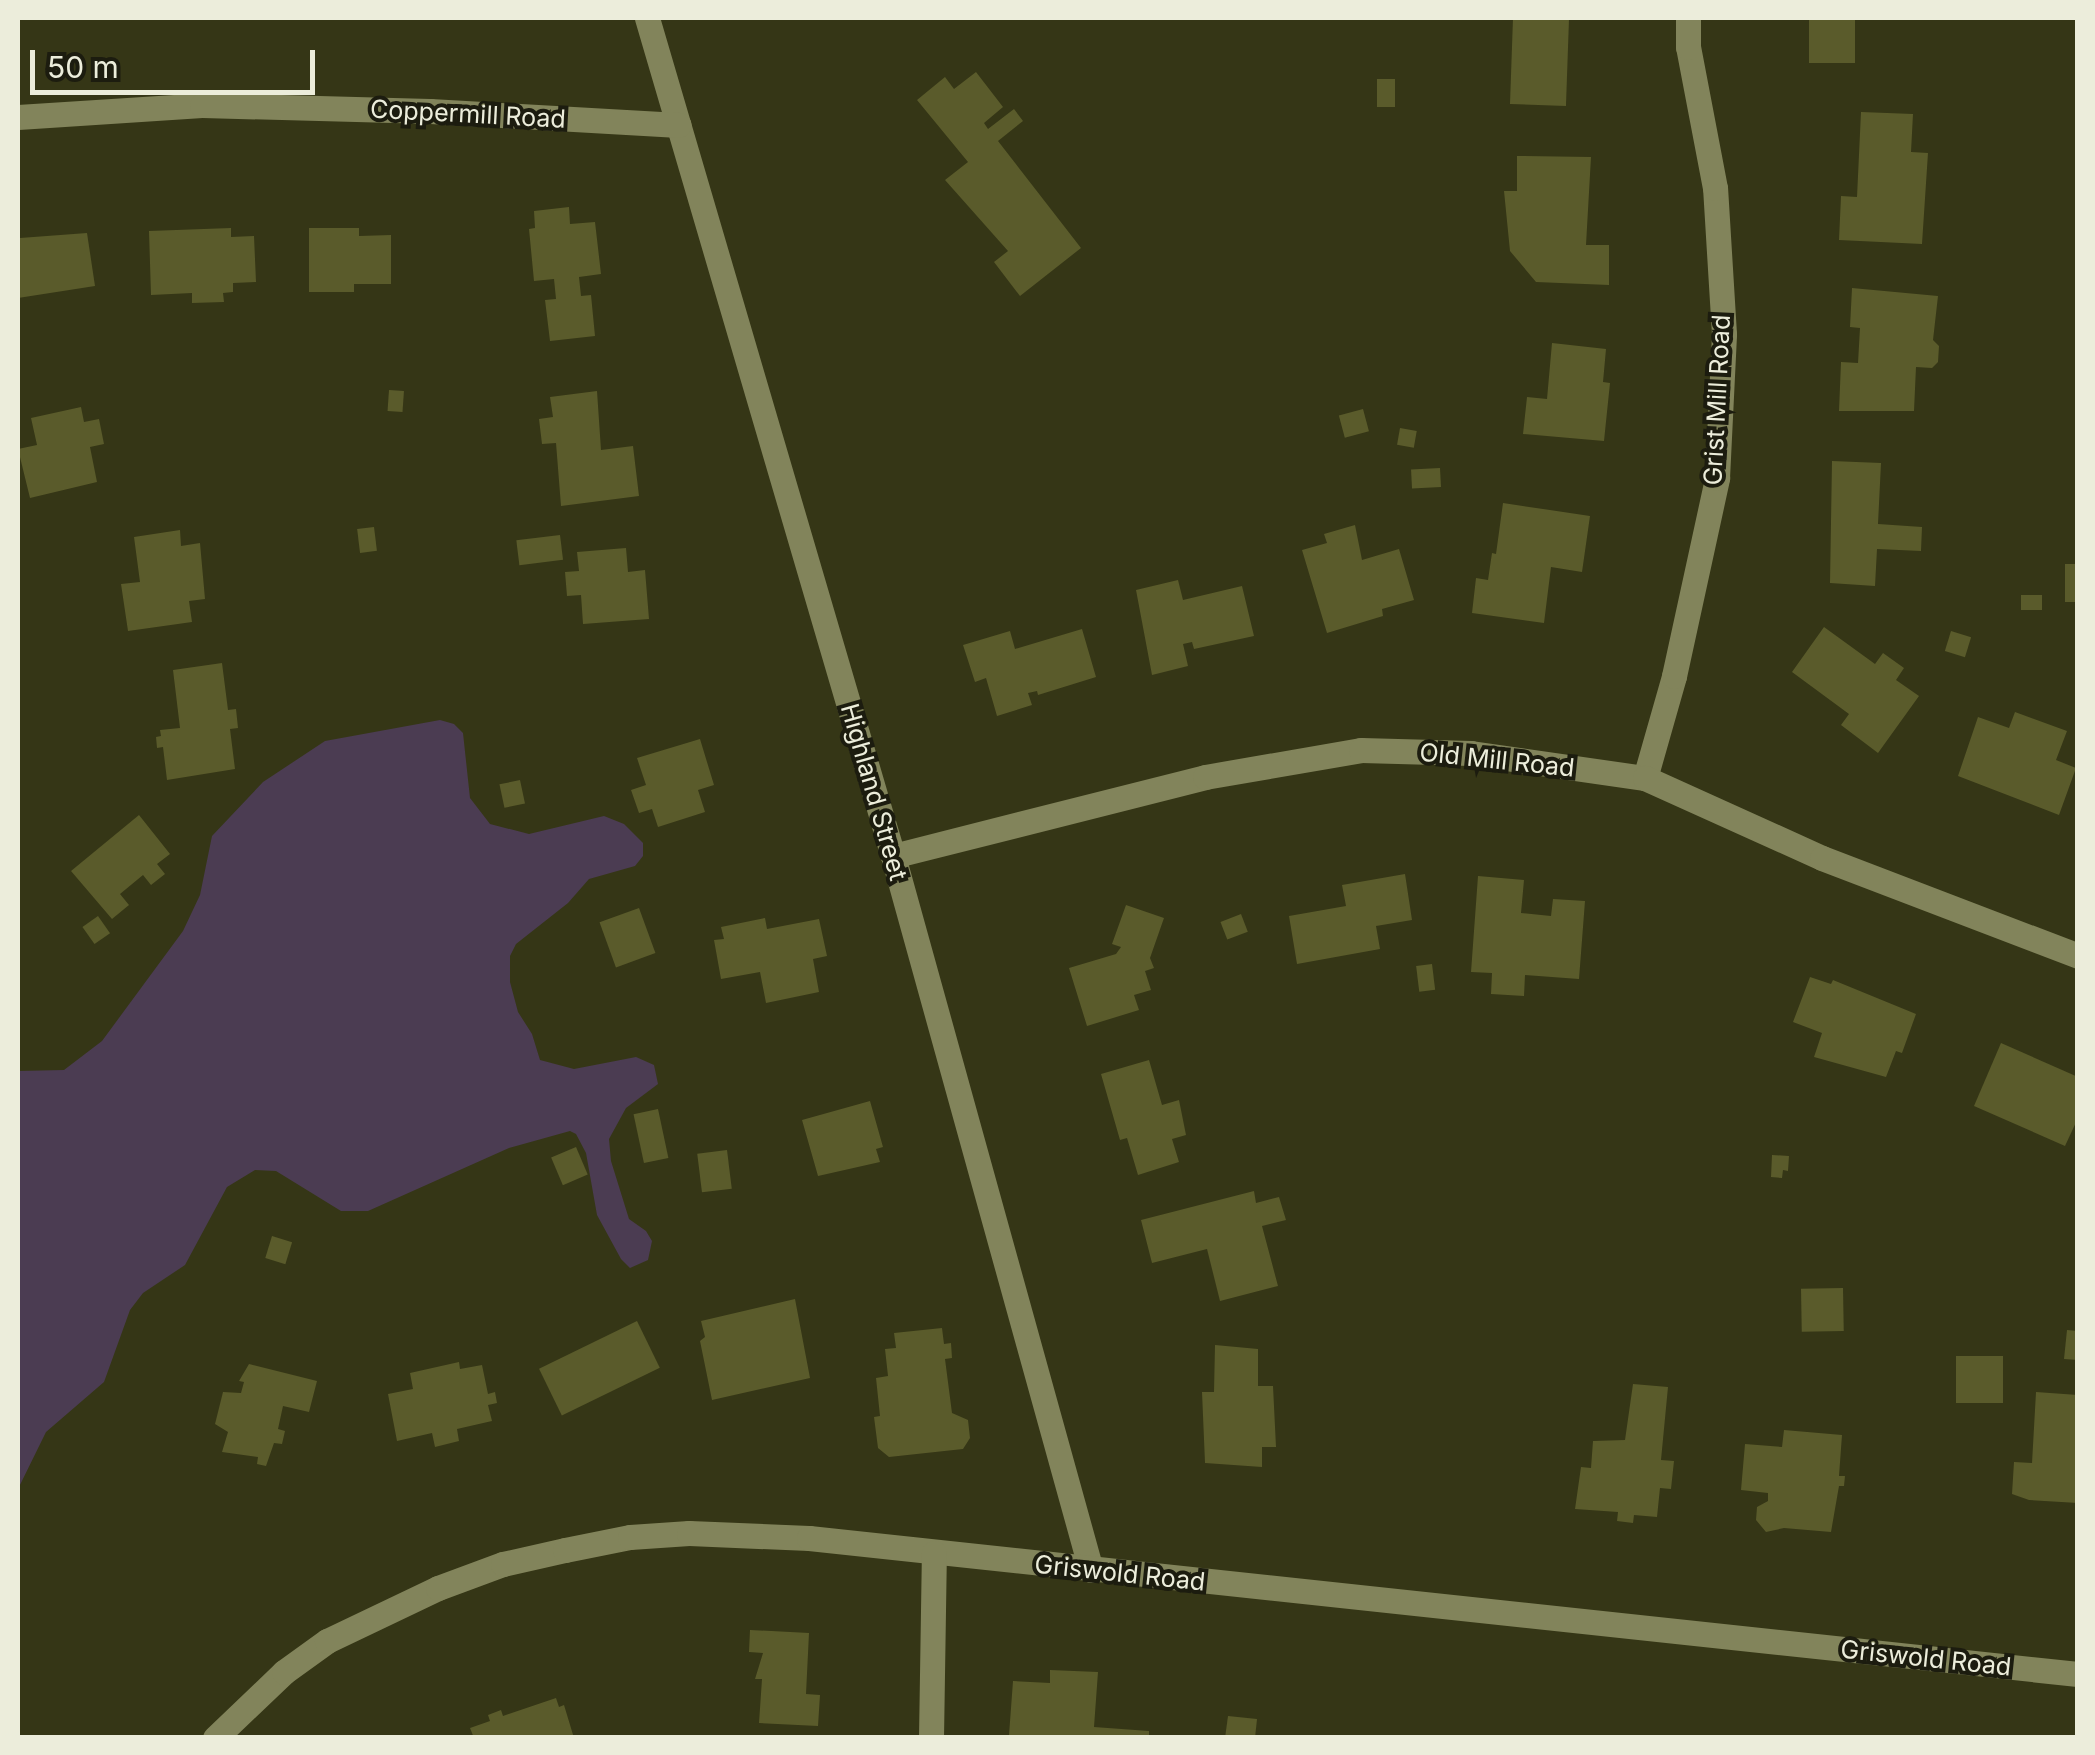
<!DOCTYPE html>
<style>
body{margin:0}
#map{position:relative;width:2095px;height:1755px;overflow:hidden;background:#353616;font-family:Inter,sans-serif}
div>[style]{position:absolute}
.green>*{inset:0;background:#4b3c52}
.building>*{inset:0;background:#5a5b2b;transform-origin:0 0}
.minor>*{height:25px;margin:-12.5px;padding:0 12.5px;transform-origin:12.5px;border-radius:12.5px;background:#82845b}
span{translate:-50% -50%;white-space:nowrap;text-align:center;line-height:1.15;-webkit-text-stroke:8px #1c1c0f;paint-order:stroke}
.street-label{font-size:25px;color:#eceddb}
.frame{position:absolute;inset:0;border:20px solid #eceddb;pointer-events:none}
.scale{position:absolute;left:30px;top:50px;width:285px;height:45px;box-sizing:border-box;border:5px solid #eceddb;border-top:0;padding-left:12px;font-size:30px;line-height:35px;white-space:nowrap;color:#eceddb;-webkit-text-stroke:8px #1c1c0f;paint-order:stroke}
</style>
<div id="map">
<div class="green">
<div style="clip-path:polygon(440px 720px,454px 724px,463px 733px,470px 798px,490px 824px,529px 834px,604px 816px,624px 824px,643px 843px,643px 856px,635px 866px,589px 879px,568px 903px,516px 944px,510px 956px,510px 982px,518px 1012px,532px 1034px,540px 1060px,574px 1069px,636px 1057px,654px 1065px,658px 1084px,626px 1108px,609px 1139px,611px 1161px,629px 1219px,646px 1231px,652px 1241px,648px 1260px,630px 1268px,621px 1259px,597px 1215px,586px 1153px,576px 1134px,570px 1131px,509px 1148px,368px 1211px,341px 1211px,276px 1171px,255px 1170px,227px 1187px,185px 1265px,143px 1293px,130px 1310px,104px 1382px,46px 1432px,18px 1489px,18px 1071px,64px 1070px,102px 1041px,183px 931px,200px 895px,212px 836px,263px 782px,325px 741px)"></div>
</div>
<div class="building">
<div style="left:1513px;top:18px;width:56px;height:86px;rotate:2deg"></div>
<div style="left:1809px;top:18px;width:46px;height:45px"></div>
<div style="clip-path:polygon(976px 72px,1003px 107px,984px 123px,988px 129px,1014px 109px,1023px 121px,998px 141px,1081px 248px,1020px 296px,994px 262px,1008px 251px,945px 180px,968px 162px,917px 100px,945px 77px,954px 89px)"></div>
<div style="left:1377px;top:79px;width:18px;height:28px"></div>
<div style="clip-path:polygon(1861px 112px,1913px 114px,1911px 152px,1928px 153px,1922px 244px,1839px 240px,1841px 196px,1857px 197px)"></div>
<div style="clip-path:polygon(1517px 156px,1591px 157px,1586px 245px,1609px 245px,1609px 285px,1536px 282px,1510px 251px,1504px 191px,1517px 191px)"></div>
<div style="clip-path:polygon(569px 207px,570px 224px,595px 222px,601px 274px,579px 277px,581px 296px,591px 295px,595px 336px,550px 341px,545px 300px,556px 299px,554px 279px,534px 281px,529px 229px,535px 228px,534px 211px)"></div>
<div style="clip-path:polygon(231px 228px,231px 237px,254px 236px,256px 282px,233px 283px,233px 292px,223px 293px,224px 302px,192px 303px,192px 293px,151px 295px,149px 231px)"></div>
<div style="clip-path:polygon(309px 228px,359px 228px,359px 236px,391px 235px,391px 284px,354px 284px,354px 292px,309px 292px)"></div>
<div style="clip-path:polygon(87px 233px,95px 286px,18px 298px,20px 238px)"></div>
<div style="clip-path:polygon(1852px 288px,1938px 296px,1933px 340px,1939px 346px,1938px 362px,1932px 368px,1916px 367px,1914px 411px,1839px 411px,1841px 362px,1858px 363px,1860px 328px,1850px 327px)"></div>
<div style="clip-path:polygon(1552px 343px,1606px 349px,1603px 382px,1610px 383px,1604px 441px,1523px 434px,1527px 397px,1547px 399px)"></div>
<div style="left:389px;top:390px;width:15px;height:21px;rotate:4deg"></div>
<div style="clip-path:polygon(597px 391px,601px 450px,633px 446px,639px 496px,561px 506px,556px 443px,542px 444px,539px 419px,553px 417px,550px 397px)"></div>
<div style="clip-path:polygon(81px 407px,84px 422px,99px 419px,104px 444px,90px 447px,97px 482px,30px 498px,18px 449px,37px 445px,31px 418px)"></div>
<div style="left:1363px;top:409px;width:23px;height:25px;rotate:75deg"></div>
<div style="left:1400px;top:428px;width:17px;height:17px;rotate:10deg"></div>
<div style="clip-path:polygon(1832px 461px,1881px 463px,1878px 524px,1922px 527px,1921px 551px,1877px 549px,1875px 586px,1830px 583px)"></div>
<div style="left:1440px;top:468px;width:19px;height:29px;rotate:87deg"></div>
<div style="clip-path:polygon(1503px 503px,1590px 516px,1582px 572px,1551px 567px,1544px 623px,1472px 613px,1476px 578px,1488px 580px,1492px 553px,1496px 554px)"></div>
<div style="clip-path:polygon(1355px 525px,1362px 560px,1399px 549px,1414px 600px,1382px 609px,1383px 616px,1327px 633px,1302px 550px,1327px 543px,1324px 534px)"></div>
<div style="left:374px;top:527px;width:24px;height:17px;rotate:83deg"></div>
<div style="clip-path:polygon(180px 530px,181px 546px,200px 543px,205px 599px,189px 601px,192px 622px,128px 631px,121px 584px,140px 582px,134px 537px)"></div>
<div style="left:560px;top:535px;width:25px;height:44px;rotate:83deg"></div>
<div style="clip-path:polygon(626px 548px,628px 572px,645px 570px,649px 619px,583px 624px,581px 595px,567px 596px,565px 572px,579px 571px,577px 552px)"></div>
<div style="left:2065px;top:564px;width:13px;height:38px"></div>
<div style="clip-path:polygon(1178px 580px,1183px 600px,1242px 586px,1254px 636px,1194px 649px,1192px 642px,1183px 644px,1188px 666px,1152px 675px,1136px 590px)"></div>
<div style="left:2021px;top:595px;width:21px;height:15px"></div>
<div style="clip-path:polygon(1824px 627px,1875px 664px,1883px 653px,1904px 668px,1896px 680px,1919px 696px,1878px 753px,1841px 725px,1849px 714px,1792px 672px)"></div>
<div style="clip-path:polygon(1082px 629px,1096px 677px,1038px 695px,1037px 691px,1028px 693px,1032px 705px,997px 716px,986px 678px,975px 682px,963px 645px,1010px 631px,1015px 649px)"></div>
<div style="left:1951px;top:631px;width:21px;height:21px;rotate:17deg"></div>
<div style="clip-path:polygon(222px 663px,228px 710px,236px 709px,238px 728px,230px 729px,235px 769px,167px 780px,163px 747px,157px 748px,156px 737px,161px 736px,160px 730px,180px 728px,173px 670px)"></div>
<div style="clip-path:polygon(2015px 712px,2067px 731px,2056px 760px,2076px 768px,2059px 815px,1958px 776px,1978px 717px,2009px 728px)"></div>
<div style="clip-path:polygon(700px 739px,714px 785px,698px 790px,705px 812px,658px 827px,652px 809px,639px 813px,631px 790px,646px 785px,637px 758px)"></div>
<div style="left:520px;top:780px;width:24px;height:21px;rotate:78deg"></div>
<div style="clip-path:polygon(139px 815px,170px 854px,157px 864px,165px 874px,151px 885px,143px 875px,120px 894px,129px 905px,112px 919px,71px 871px)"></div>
<div style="clip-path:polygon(1405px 874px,1412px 920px,1376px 926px,1380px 949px,1297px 964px,1289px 916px,1346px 906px,1342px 885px)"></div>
<div style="clip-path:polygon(1478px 876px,1524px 880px,1521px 913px,1551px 916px,1553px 899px,1585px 901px,1579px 979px,1525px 975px,1524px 996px,1491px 994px,1492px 973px,1471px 972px)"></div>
<div style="clip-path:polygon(1126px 905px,1164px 918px,1150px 958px,1154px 968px,1145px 971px,1151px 990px,1134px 995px,1139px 1010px,1087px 1026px,1069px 968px,1116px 954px,1121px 947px,1112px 944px)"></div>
<div style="left:639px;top:908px;width:48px;height:42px;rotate:70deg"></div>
<div style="left:1241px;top:914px;width:19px;height:22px;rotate:69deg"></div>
<div style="left:98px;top:916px;width:21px;height:19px;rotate:55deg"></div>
<div style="clip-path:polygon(765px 918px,767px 929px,819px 919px,827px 956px,813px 959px,819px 992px,766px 1003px,760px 972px,721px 979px,714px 940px,724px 939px,721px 927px)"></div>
<div style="left:1432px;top:964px;width:26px;height:16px;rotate:83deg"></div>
<div style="clip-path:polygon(1810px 977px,1831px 984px,1833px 980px,1916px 1014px,1902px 1053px,1896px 1051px,1886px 1077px,1814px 1057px,1822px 1033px,1793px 1022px)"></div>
<div style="clip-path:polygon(2001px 1043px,2078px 1077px,2078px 1118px,2065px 1146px,1974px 1106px)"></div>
<div style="clip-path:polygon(1149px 1060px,1162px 1105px,1179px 1100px,1186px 1135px,1172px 1139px,1179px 1162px,1138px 1175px,1127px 1138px,1120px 1140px,1101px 1074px)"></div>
<div style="clip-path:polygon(870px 1101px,883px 1147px,876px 1149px,880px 1162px,818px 1176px,802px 1120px)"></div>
<div style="left:658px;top:1109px;width:50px;height:25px;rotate:78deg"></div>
<div style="left:576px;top:1147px;width:30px;height:27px;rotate:67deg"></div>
<div style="left:727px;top:1150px;width:39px;height:30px;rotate:83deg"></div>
<div style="clip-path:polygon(1772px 1155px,1789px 1156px,1788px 1171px,1783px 1170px,1782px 1178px,1771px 1177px)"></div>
<div style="clip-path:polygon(1254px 1191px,1256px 1203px,1279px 1197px,1286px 1220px,1262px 1226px,1278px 1286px,1220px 1301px,1207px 1249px,1152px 1263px,1141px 1220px)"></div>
<div style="left:272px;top:1236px;width:21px;height:23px;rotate:17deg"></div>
<div style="left:1843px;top:1288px;width:43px;height:42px;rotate:89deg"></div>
<div style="clip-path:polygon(795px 1299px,810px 1378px,712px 1400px,700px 1341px,705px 1337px,701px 1321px)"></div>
<div style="left:637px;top:1321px;width:52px;height:109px;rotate:64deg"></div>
<div style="clip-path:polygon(942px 1328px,944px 1344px,951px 1343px,952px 1358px,945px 1359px,952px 1413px,968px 1420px,970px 1438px,963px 1449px,889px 1457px,878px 1448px,874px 1417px,880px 1416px,876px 1378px,888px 1376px,885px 1349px,896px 1348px,894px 1333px)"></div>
<div style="clip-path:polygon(2067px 1330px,2078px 1331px,2078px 1360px,2064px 1359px)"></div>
<div style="clip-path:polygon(1215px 1345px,1258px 1349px,1258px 1386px,1273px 1386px,1276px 1447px,1262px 1447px,1262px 1467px,1205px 1463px,1202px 1392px,1214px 1392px)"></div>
<div style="left:1956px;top:1356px;width:47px;height:47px"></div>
<div style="clip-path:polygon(459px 1362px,460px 1369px,482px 1365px,488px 1394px,495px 1392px,497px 1403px,488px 1405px,492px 1421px,457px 1429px,459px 1441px,435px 1447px,432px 1433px,397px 1441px,388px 1394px,413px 1389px,410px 1373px)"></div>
<div style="clip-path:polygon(249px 1364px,317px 1381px,309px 1412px,283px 1406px,278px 1429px,285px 1431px,282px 1444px,274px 1443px,266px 1466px,257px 1464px,258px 1457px,222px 1452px,228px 1432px,215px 1424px,223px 1392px,241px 1393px,244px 1382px,239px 1381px)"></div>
<div style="clip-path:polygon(1633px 1384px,1668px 1387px,1661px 1460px,1674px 1461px,1671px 1489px,1660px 1488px,1657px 1517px,1634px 1515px,1633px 1523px,1617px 1521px,1618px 1512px,1575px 1509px,1581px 1467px,1591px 1468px,1593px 1441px,1625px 1440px)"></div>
<div style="clip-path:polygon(2036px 1392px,2078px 1395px,2078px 1503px,2029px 1500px,2012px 1494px,2014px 1462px,2032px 1463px)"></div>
<div style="clip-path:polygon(1784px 1430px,1842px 1435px,1839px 1476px,1845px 1476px,1844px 1486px,1839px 1486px,1831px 1532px,1784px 1528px,1766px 1532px,1756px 1520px,1757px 1507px,1768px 1501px,1768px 1493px,1741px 1490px,1745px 1444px,1782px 1447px)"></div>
<div style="clip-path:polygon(750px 1630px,809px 1633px,806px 1694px,820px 1695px,818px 1726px,759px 1723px,762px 1679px,755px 1679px,763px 1653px,749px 1652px)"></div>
<div style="clip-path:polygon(1050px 1670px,1098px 1672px,1094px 1727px,1149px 1731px,1149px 1738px,1009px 1735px,1013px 1681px,1050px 1683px)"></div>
<div style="clip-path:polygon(556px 1698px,559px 1707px,564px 1705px,574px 1738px,474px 1738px,470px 1728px,490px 1721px,488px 1715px,501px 1710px,503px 1716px)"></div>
<div style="clip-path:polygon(1228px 1716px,1257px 1719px,1255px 1738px,1225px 1738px)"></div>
</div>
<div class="minor">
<div style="left:647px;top:18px;width:873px;rotate:73.64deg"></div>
<div style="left:893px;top:856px;width:741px;rotate:74.5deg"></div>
<div style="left:18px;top:117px;width:184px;rotate:-3.7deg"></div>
<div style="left:202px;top:105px;width:228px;rotate:1.5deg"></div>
<div style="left:430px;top:111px;width:249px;rotate:3.2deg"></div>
<div style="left:1645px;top:778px;width:106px;rotate:-74.1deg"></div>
<div style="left:1674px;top:676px;width:203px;rotate:-77.7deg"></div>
<div style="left:1717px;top:478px;width:144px;rotate:-87.2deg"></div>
<div style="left:1724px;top:334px;width:146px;rotate:-93.5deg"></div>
<div style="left:1715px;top:188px;width:144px;rotate:-100.8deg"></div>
<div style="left:1688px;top:47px;width:29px;rotate:-90deg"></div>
<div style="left:893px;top:856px;width:322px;rotate:-14.2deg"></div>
<div style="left:1205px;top:777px;width:158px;rotate:-9.8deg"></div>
<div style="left:1361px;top:750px;width:110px;rotate:1.6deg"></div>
<div style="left:1471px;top:753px;width:176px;rotate:8.2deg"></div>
<div style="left:1645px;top:778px;width:194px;rotate:24.3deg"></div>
<div style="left:1822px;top:858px;width:274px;rotate:20.9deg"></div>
<div style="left:215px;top:1738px;width:95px;rotate:-43.7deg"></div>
<div style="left:284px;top:1672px;width:53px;rotate:-35.8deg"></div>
<div style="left:327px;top:1641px;width:123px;rotate:-25.5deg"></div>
<div style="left:438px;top:1588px;width:69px;rotate:-20.3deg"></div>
<div style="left:503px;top:1564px;width:64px;rotate:-12.7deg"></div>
<div style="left:565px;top:1550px;width:66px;rotate:-11.3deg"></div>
<div style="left:630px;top:1537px;width:59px;rotate:-3.9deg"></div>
<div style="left:689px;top:1533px;width:120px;rotate:2.4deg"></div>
<div style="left:809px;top:1538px;width:1276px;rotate:6.12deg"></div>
<div style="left:931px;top:1738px;width:185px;rotate:-89.1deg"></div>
</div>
<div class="street-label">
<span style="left:468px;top:114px;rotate:3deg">Coppermill Road</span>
<span style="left:1717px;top:400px;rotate:-87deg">Grist Mill Road</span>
<span style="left:1497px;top:760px;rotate:6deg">Old Mill Road</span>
<span style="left:874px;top:792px;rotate:74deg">Highland Street</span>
<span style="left:1120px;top:1573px;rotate:6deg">Griswold Road</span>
<span style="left:1926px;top:1658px;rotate:6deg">Griswold Road</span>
</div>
<div class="frame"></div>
<div class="scale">50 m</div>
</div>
